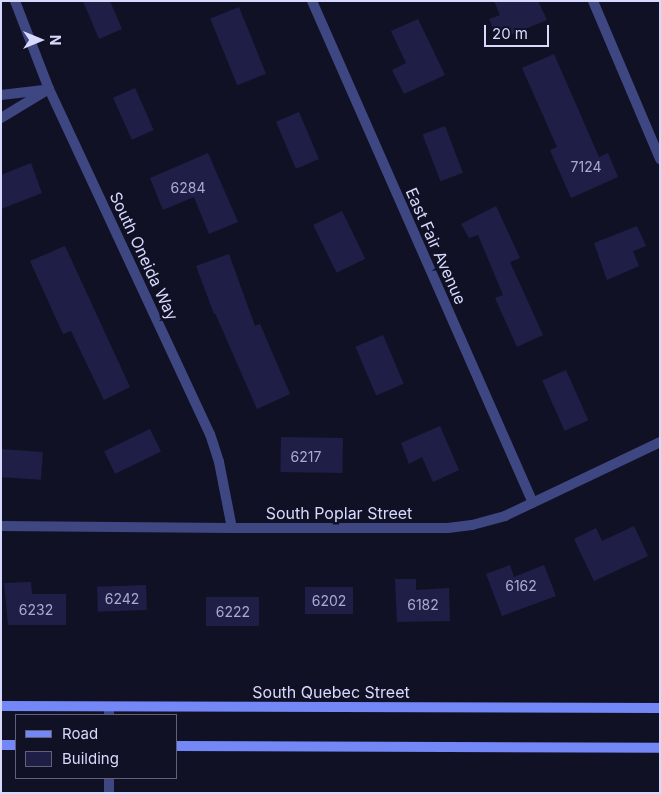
<!DOCTYPE html>
<style>
body{margin:0}
#map{position:relative;width:661px;height:794px;overflow:hidden;background:#111126;font-family:Inter,sans-serif}
div>[style]{position:absolute}
.building>*{inset:0;background:#1f1e46;transform-origin:0 0}
.service>*{height:10px;margin:-5px;padding:0 5px;transform-origin:5px;border-radius:5px;background:#3f4782}
.minor>*{height:10px;margin:-5px;padding:0 5px;transform-origin:5px;border-radius:5px;background:#3f4782}
.secondary>*{height:10px;margin:-5px;padding:0 5px;transform-origin:5px;border-radius:5px;background:#7487f7}
span{translate:-50% -50%;white-space:nowrap;text-align:center;line-height:1.15;-webkit-text-stroke:5px #111126;paint-order:stroke}
.number-label{font-size:14px;color:#aaabcf}
.number-label span{-webkit-text-stroke-width:0}
.street-label{font-size:16px;color:#d8dafd}
.frame{position:absolute;inset:0;border:2px solid #d8dafd;pointer-events:none}
.legend{position:absolute;left:15px;top:714px;width:162px;height:65px;box-sizing:border-box;background:#111126;border:1px solid #61617c;margin:0;padding:6px 9px;list-style:none;font-size:15px;color:#d8dafd}
.legend li{display:flex;align-items:center;gap:10px;height:25px}
.legend b{width:25px;border:1px solid #61617c}
.north{position:absolute;left:15px;top:15px;width:50px;height:50px;-webkit-text-stroke:4px #111126;paint-order:stroke;rotate:90deg;font-size:14px;font-weight:700;line-height:20px;text-align:center;color:#d8dafd}
.north::after{content:'';display:block;margin:auto;width:18px;height:22px;background:#d8dafd;clip-path:polygon(50% 0,100% 100%,50% 72%,0 100%)}
.scale{position:absolute;left:484px;top:25px;width:65px;height:22px;box-sizing:border-box;border:2px solid #d8dafd;border-top:0;padding-left:6px;font-size:15px;line-height:18px;white-space:nowrap;color:#d8dafd;-webkit-text-stroke:4px #111126;paint-order:stroke}
</style>
<div id="map">
<div class="building">
<div style="clip-path:polygon(83px 1px,110px 1px,122px 29px,99px 39px)"></div>
<div style="clip-path:polygon(494px 1px,538px 1px,547px 20px,498px 40px,489px 19px,500px 15px)"></div>
<div style="left:239px;top:7px;width:72px;height:31px;rotate:68deg"></div>
<div style="clip-path:polygon(418px 19px,445px 75px,404px 94px,392px 70px,406px 63px,391px 31px)"></div>
<div style="clip-path:polygon(554px 54px,599px 157px,608px 153px,618px 177px,571px 198px,550px 150px,557px 147px,522px 68px)"></div>
<div style="left:135px;top:88px;width:46px;height:24px;rotate:66deg"></div>
<div style="left:299px;top:112px;width:51px;height:25px;rotate:67deg"></div>
<div style="left:445px;top:126px;width:50px;height:24px;rotate:69deg"></div>
<div style="clip-path:polygon(208px 153px,238px 222px,209px 234px,194px 197px,163px 210px,150px 178px)"></div>
<div style="clip-path:polygon(31px 163px,42px 193px,1px 209px,1px 175px)"></div>
<div style="clip-path:polygon(496px 206px,520px 258px,510px 262px,543px 335px,517px 347px,495px 298px,503px 295px,478px 235px,469px 238px,461px 224px)"></div>
<div style="left:342px;top:211px;width:53px;height:32px;rotate:64deg"></div>
<div style="clip-path:polygon(637px 226px,646px 246px,633px 251px,639px 266px,607px 280px,594px 243px)"></div>
<div style="clip-path:polygon(65px 246px,130px 387px,104px 400px,71px 331px,63px 334px,30px 261px)"></div>
<div style="clip-path:polygon(229px 254px,255px 326px,260px 324px,290px 394px,257px 409px,215px 313px,214px 314px,196px 266px)"></div>
<div style="left:383px;top:335px;width:53px;height:30px;rotate:67deg"></div>
<div style="left:566px;top:370px;width:55px;height:26px;rotate:66deg"></div>
<div style="clip-path:polygon(440px 426px,459px 470px,433px 482px,422px 457px,409px 464px,401px 443px)"></div>
<div style="left:150px;top:429px;width:25px;height:51px;rotate:64deg"></div>
<div style="left:281px;top:437px;width:62px;height:35px;rotate:1deg"></div>
<div style="left:1px;top:449px;width:42px;height:28px;rotate:4deg"></div>
<div style="clip-path:polygon(634px 526px,648px 556px,594px 581px,574px 539px,596px 528px,602px 541px)"></div>
<div style="clip-path:polygon(510px 565px,514px 577px,544px 565px,556px 596px,502px 616px,486px 574px)"></div>
<div style="clip-path:polygon(395px 579px,416px 579px,416px 590px,449px 588px,450px 621px,397px 622px)"></div>
<div style="clip-path:polygon(31px 582px,32px 594px,66px 594px,66px 625px,8px 625px,4px 583px)"></div>
<div style="left:146px;top:585px;width:25px;height:49px;rotate:88deg"></div>
<div style="left:353px;top:587px;width:27px;height:48px;rotate:90deg"></div>
<div style="left:206px;top:597px;width:53px;height:29px"></div>
</div>
<div class="service">
<div style="left:109px;top:715px;width:8px;rotate:-90deg"></div>
<div style="left:109px;top:778px;width:15px;rotate:90deg"></div>
</div>
<div class="minor">
<div style="left:15px;top:1px;width:94px;rotate:68.9deg"></div>
<div style="left:49px;top:89px;width:381px;rotate:65deg"></div>
<div style="left:210px;top:434px;width:29px;rotate:72deg"></div>
<div style="left:219px;top:462px;width:67px;rotate:78.9deg"></div>
<div style="left:312px;top:1px;width:548px;rotate:66.24deg"></div>
<div style="left:593px;top:1px;width:172px;rotate:67deg"></div>
<div style="left:1px;top:95px;width:43px;rotate:-6.6deg"></div>
<div style="left:1px;top:118px;width:56px;rotate:-31.1deg"></div>
<div style="left:1px;top:526px;width:231px;rotate:0.5deg"></div>
<div style="left:232px;top:528px;width:216px"></div>
<div style="left:448px;top:528px;width:24px;rotate:-7deg"></div>
<div style="left:472px;top:525px;width:34px;rotate:-15deg"></div>
<div style="left:505px;top:516px;width:172px;rotate:-25.5deg"></div>
</div>
<div class="secondary">
<div style="left:1px;top:706px;width:659px;rotate:0.17deg"></div>
<div style="left:1px;top:745px;width:15px"></div>
<div style="left:176px;top:746px;width:484px;rotate:0.2deg"></div>
</div>
<div class="number-label">
<span style="left:586px;top:167px">7124</span>
<span style="left:188px;top:188px">6284</span>
<span style="left:306px;top:457px">6217</span>
<span style="left:521px;top:586px">6162</span>
<span style="left:122px;top:599px">6242</span>
<span style="left:329px;top:601px">6202</span>
<span style="left:423px;top:605px">6182</span>
<span style="left:36px;top:610px">6232</span>
<span style="left:233px;top:612px">6222</span>
</div>
<div class="street-label">
<span style="left:436px;top:246px;rotate:66deg">East Fair Avenue</span>
<span style="left:144px;top:256px;rotate:65deg">South Oneida Way</span>
<span style="left:339px;top:513px">South Poplar Street</span>
<span style="left:331px;top:692px">South Quebec Street</span>
</div>
<div class="frame"></div>
<ul class="legend">
<li><b style="height:6px;background:#7487f7"></b>Road</li>
<li><b style="height:14px;background:#1f1e46"></b>Building</li>
</ul>
<div class="north">N</div>
<div class="scale">20 m</div>
</div>
